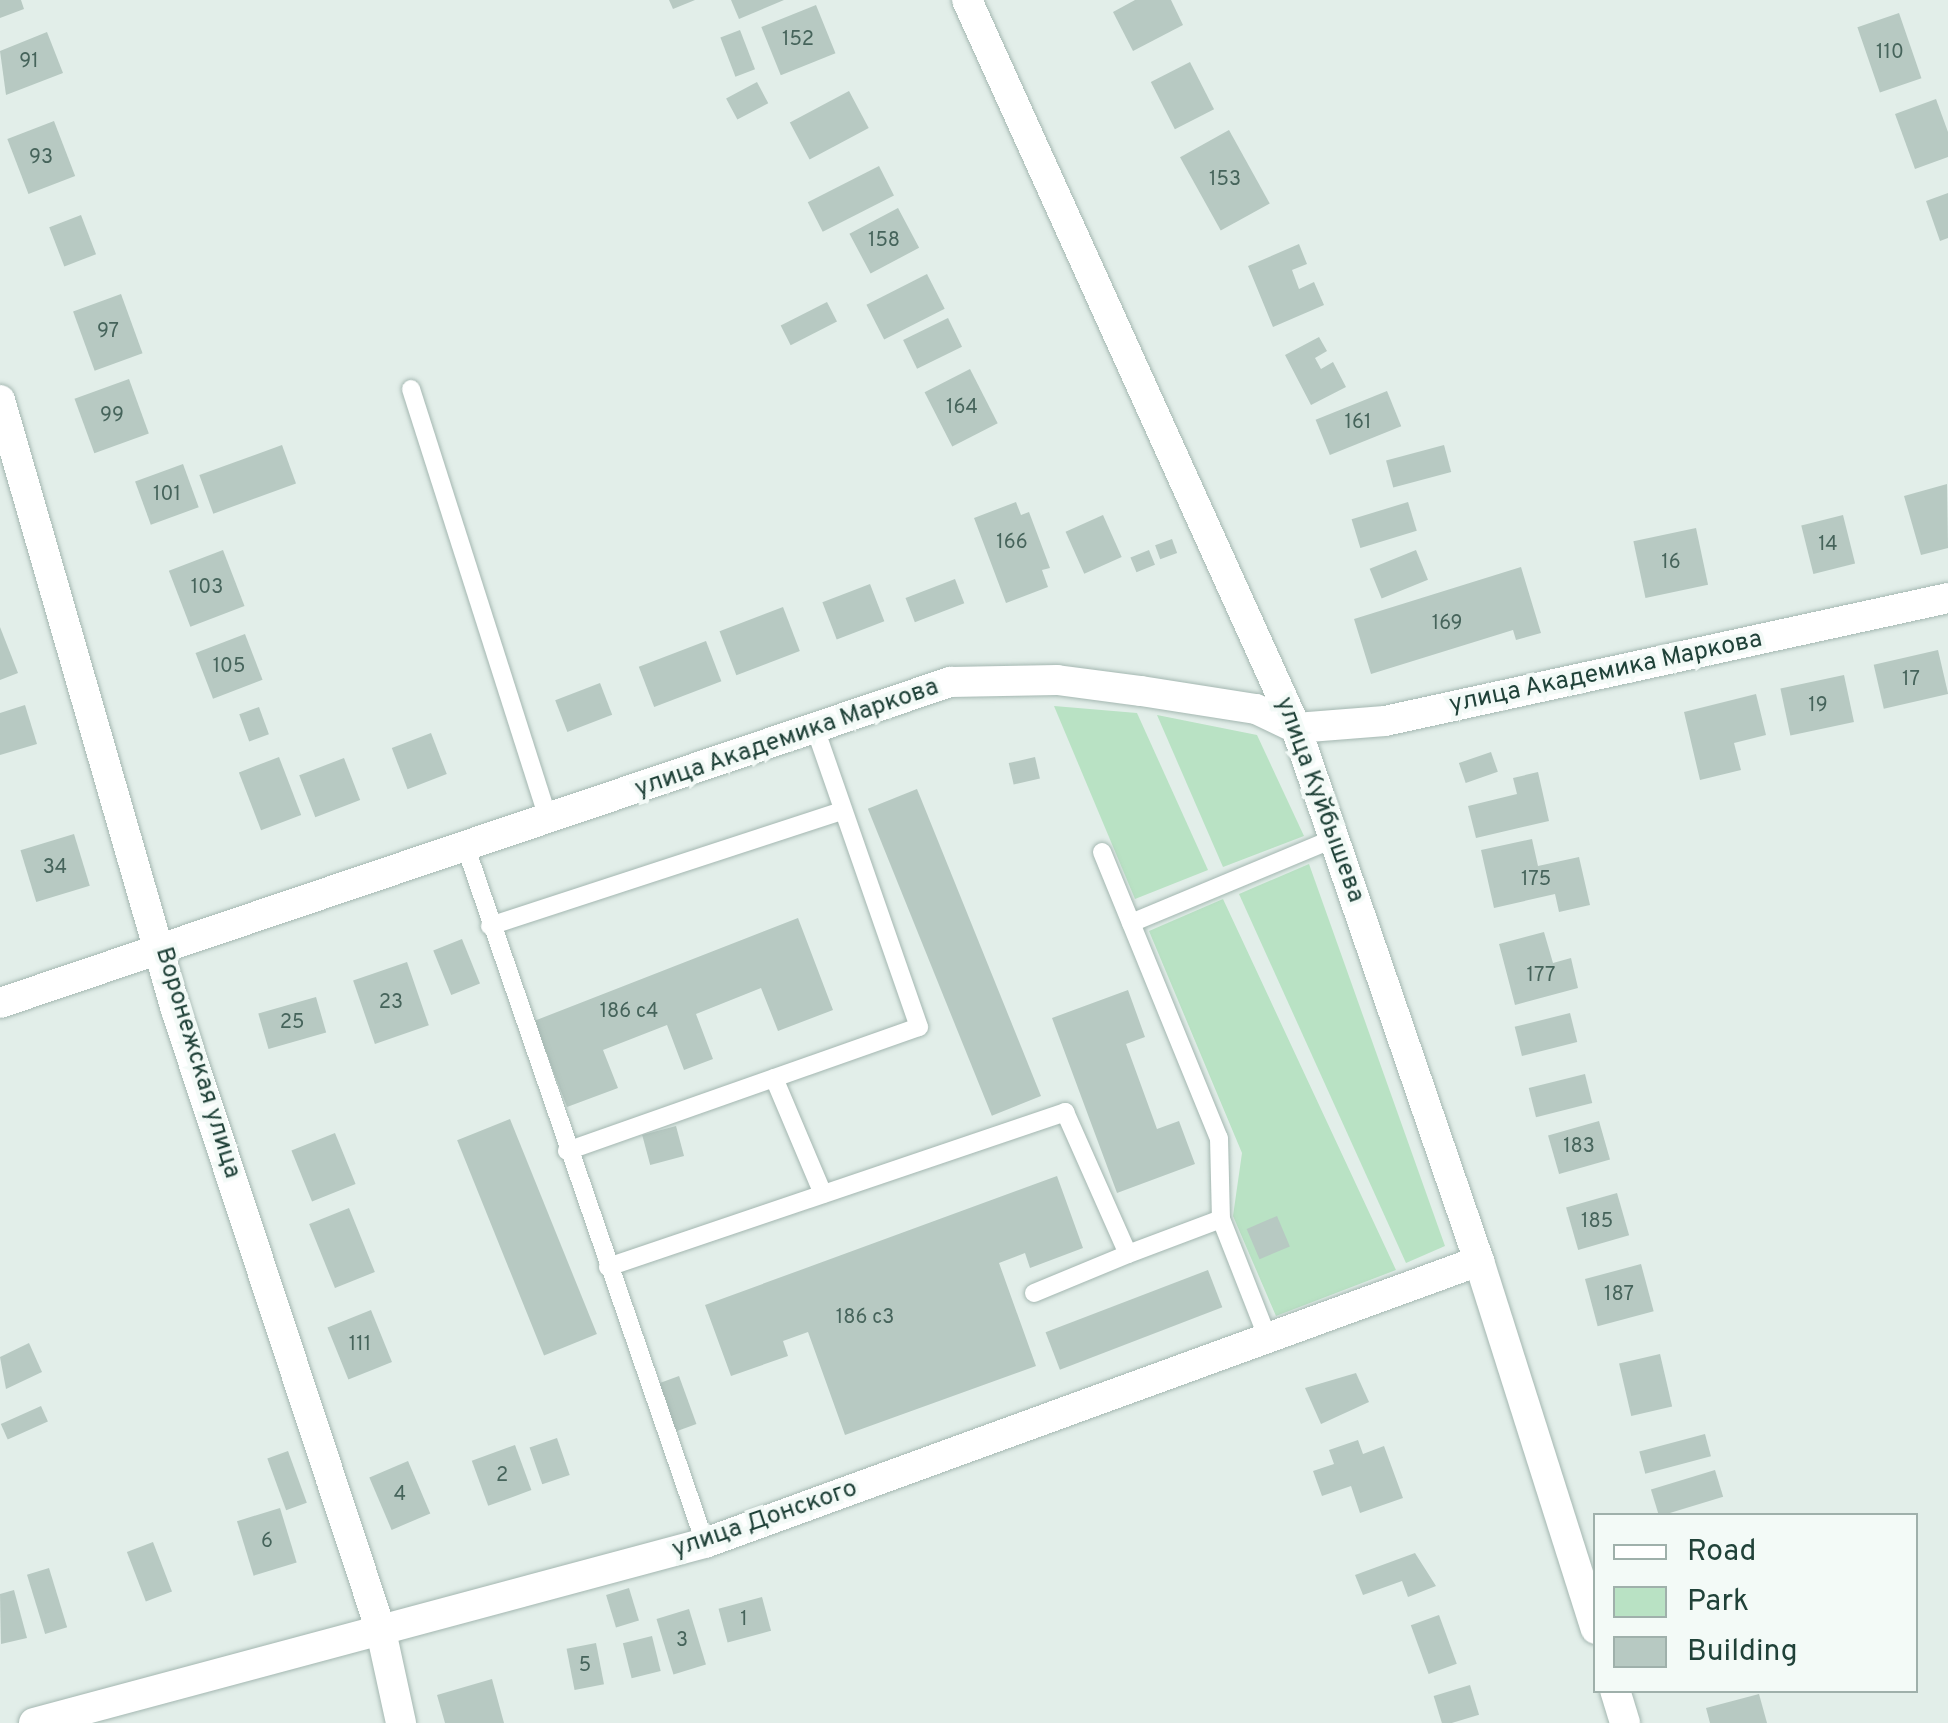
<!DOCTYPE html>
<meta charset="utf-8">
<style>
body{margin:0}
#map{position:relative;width:1948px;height:1723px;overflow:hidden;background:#e2eee9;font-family:Overpass,sans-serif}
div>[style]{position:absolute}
.green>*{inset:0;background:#b9e2c4}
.building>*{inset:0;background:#b7c9c2;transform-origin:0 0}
.roads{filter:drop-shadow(0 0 2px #a4b7b1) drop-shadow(0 0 2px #a4b7b1)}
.lane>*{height:18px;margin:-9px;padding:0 9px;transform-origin:9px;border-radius:9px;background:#fff}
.street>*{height:30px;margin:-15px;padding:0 15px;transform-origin:15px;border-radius:15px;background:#fff}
.secondary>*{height:30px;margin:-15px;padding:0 15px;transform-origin:15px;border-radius:15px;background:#fff}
span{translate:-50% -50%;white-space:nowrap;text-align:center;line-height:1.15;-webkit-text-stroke:8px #f3faf7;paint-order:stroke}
.number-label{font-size:20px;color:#46645b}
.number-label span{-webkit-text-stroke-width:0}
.street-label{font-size:25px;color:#204239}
.legend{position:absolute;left:1593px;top:1513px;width:325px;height:180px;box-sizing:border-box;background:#f3faf7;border:2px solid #9fb0ab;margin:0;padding:12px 18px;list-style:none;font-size:30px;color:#204239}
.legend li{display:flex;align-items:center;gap:20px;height:50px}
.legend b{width:50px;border:2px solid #9fb0ab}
</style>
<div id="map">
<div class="green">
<div style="clip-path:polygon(1054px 706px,1137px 713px,1208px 870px,1135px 899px)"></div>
<div style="clip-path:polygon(1157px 715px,1257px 735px,1304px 836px,1223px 867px)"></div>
<div style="clip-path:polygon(1309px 864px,1445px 1246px,1406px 1263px,1239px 894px)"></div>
<div style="clip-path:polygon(1223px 899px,1396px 1270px,1276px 1316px,1233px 1216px,1242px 1153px,1149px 931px)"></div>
</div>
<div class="building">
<div style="clip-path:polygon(0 0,21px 0,24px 9px,0 18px)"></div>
<div style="clip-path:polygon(669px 0,695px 0,673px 9px)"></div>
<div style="clip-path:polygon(731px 0,784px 0,739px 19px)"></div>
<div style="clip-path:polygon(1135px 0,1171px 0,1183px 25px,1133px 51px,1113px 12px)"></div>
<div style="left:816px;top:5px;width:52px;height:59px;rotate:68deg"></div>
<div style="left:1899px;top:13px;width:69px;height:44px;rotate:71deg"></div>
<div style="left:740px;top:30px;width:42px;height:21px;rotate:69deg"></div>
<div style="clip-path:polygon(47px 32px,63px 73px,6px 95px,0 51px)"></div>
<div style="left:1190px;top:62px;width:53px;height:44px;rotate:63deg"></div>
<div style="left:757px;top:82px;width:24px;height:35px;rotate:62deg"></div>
<div style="left:849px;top:91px;width:42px;height:67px;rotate:62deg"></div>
<div style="clip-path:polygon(1936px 99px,1948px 132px,1948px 157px,1915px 169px,1895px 114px)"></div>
<div style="left:54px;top:121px;width:59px;height:50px;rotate:69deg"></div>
<div style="left:1229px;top:130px;width:84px;height:56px;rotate:61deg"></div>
<div style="left:879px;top:166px;width:33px;height:80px;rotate:63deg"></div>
<div style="clip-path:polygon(1948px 193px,1948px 238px,1940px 241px,1926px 201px)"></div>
<div style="left:898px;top:208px;width:45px;height:55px;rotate:62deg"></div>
<div style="left:81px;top:215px;width:42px;height:34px;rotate:69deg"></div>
<div style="clip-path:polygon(1299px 244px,1307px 264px,1292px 270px,1299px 289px,1314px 282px,1324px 305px,1273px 327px,1248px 266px)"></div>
<div style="left:927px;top:274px;width:39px;height:68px;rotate:63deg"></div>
<div style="left:121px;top:294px;width:63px;height:51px;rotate:70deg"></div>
<div style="left:827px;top:302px;width:22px;height:52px;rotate:63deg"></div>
<div style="left:948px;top:318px;width:32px;height:50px;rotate:64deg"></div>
<div style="clip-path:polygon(1319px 337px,1327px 351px,1315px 358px,1321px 369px,1333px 362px,1346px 387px,1311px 405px,1285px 355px)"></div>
<div style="left:970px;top:369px;width:61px;height:51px;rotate:63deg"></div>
<div style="left:129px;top:379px;width:58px;height:58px;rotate:70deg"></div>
<div style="left:1387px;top:391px;width:38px;height:77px;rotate:68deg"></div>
<div style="left:282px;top:445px;width:41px;height:88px;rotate:70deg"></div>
<div style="left:1444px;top:445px;width:28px;height:60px;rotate:75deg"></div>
<div style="left:183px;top:464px;width:46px;height:51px;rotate:70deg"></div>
<div style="clip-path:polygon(1947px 484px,1948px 548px,1921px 555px,1904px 496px)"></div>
<div style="clip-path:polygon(1016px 502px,1021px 515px,1029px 512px,1050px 568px,1042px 570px,1048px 587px,1006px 603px,974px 518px)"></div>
<div style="left:1408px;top:502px;width:30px;height:59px;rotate:73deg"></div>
<div style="left:1103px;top:515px;width:46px;height:41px;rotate:66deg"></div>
<div style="left:1843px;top:515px;width:50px;height:43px;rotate:76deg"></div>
<div style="left:1696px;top:528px;width:58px;height:64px;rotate:78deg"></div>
<div style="left:1172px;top:539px;width:15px;height:18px;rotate:70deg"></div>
<div style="left:223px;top:550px;width:60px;height:58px;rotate:69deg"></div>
<div style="left:1149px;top:550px;width:16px;height:20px;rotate:68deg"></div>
<div style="left:1416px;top:550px;width:32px;height:50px;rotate:68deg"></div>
<div style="clip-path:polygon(1521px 567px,1541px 633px,1516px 640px,1513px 630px,1371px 674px,1354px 619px)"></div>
<div style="left:955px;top:579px;width:26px;height:53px;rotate:69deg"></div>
<div style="left:870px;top:584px;width:40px;height:51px;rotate:69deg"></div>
<div style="left:783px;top:607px;width:47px;height:68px;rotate:69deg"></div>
<div style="clip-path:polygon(0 627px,18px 673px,0 680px)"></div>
<div style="left:245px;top:634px;width:49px;height:53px;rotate:69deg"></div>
<div style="left:706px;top:641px;width:43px;height:72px;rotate:69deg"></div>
<div style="left:1938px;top:650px;width:45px;height:66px;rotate:77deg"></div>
<div style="left:1844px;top:675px;width:48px;height:65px;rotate:78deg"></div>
<div style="left:600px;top:683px;width:34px;height:48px;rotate:69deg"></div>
<div style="clip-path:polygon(1756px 694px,1766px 735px,1734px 743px,1741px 770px,1700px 780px,1684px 712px)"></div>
<div style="clip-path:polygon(25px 705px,37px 744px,0 755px,0 713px)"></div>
<div style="left:259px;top:707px;width:29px;height:21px;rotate:70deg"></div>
<div style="left:431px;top:733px;width:44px;height:42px;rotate:69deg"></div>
<div style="left:1491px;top:752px;width:21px;height:34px;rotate:71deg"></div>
<div style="left:279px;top:757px;width:62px;height:43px;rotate:69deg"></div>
<div style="left:1035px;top:757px;width:22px;height:27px;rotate:77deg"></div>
<div style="left:344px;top:758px;width:45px;height:48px;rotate:69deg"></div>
<div style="clip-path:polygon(1538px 772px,1549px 821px,1476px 838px,1468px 806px,1517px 794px,1513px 778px)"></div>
<div style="left:917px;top:789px;width:331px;height:53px;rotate:68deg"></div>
<div style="left:74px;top:834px;width:54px;height:56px;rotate:73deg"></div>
<div style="clip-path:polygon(1532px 839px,1538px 866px,1579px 857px,1590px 905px,1559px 912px,1555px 894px,1494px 908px,1481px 850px)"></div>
<div style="clip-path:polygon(798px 918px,833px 1010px,778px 1031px,761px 988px,696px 1014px,713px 1059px,684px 1070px,667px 1025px,603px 1050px,618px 1088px,567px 1107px,534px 1021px)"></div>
<div style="clip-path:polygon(1544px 932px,1553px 963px,1571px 958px,1578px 988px,1515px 1005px,1499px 944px)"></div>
<div style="left:462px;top:939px;width:48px;height:31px;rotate:68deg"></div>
<div style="left:407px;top:962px;width:67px;height:57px;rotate:71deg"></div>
<div style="clip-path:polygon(1128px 990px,1145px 1037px,1126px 1044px,1157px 1129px,1179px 1121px,1195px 1164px,1117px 1193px,1052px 1018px)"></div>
<div style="left:316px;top:997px;width:37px;height:60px;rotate:74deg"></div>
<div style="left:1570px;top:1013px;width:30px;height:57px;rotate:76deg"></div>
<div style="left:1585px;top:1074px;width:30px;height:58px;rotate:76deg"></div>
<div style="left:510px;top:1119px;width:232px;height:57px;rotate:68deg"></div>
<div style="left:1599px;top:1121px;width:40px;height:53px;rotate:74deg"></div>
<div style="left:676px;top:1126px;width:31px;height:35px;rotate:75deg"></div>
<div style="left:335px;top:1133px;width:55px;height:47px;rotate:68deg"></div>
<div style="clip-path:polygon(1057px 1176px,1083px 1248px,1030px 1268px,1025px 1253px,999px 1263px,1036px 1366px,845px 1435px,808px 1332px,783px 1341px,788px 1356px,731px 1376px,705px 1305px)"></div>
<div style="left:1617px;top:1193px;width:44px;height:53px;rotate:74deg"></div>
<div style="left:349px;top:1208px;width:69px;height:43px;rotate:68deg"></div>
<div style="left:1277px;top:1216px;width:33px;height:33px;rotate:67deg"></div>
<div style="left:1641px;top:1264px;width:49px;height:58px;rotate:75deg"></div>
<div style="left:1208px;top:1270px;width:40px;height:174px;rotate:69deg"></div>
<div style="left:371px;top:1310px;width:56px;height:47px;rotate:68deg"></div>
<div style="clip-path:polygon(29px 1343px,42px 1372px,6px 1389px,0 1357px)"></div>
<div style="left:1660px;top:1354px;width:54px;height:42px;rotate:77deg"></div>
<div style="clip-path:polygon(1356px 1373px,1369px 1402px,1321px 1424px,1305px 1388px)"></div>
<div style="left:679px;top:1376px;width:51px;height:24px;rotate:70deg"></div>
<div style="left:41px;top:1406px;width:17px;height:44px;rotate:66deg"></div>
<div style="left:1705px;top:1434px;width:23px;height:68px;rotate:75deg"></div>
<div style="left:557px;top:1438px;width:39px;height:29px;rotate:71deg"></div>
<div style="clip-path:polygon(1358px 1440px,1363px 1454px,1384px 1446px,1403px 1498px,1360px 1513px,1351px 1486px,1322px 1496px,1313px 1471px,1334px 1464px,1329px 1450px)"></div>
<div style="left:515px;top:1445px;width:48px;height:46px;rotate:70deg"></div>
<div style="left:288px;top:1451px;width:55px;height:22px;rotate:70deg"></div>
<div style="left:408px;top:1461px;width:57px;height:42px;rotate:67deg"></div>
<div style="left:1715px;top:1470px;width:28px;height:67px;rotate:73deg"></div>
<div style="left:280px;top:1508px;width:57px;height:45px;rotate:73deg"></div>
<div style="left:153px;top:1542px;width:53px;height:28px;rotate:69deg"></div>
<div style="clip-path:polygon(1415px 1553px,1436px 1586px,1408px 1597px,1402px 1581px,1363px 1595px,1355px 1575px)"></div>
<div style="left:49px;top:1568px;width:62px;height:23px;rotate:73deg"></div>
<div style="left:629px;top:1588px;width:34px;height:24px;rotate:73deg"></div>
<div style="clip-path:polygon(14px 1590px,27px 1638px,1px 1644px,0 1594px)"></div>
<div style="left:762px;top:1597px;width:35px;height:45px;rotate:75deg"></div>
<div style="left:689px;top:1609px;width:58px;height:34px;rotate:73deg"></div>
<div style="left:1439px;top:1615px;width:52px;height:30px;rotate:70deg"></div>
<div style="left:652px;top:1636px;width:36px;height:30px;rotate:76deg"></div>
<div style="left:596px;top:1643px;width:42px;height:30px;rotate:79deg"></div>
<div style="clip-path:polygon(492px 1679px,504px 1723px,445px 1723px,437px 1695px)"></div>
<div style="left:1470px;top:1685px;width:31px;height:38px;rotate:73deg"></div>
<div style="clip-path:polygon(1759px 1694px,1767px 1723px,1710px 1723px,1706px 1708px)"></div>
</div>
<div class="roads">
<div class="lane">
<div style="left:411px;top:389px;width:454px;rotate:72.3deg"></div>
<div style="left:466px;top:848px;width:735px;rotate:71.02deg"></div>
<div style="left:1102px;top:852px;width:309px;rotate:67.8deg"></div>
<div style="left:1219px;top:1138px;width:81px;rotate:88.6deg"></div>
<div style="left:1221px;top:1219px;width:129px;rotate:68.6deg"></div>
<div style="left:1131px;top:923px;width:221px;rotate:-22.6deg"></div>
<div style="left:490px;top:926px;width:369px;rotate:-18.1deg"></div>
<div style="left:774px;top:1078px;width:126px;rotate:67.1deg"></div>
<div style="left:567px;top:1151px;width:373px;rotate:-19.4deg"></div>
<div style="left:919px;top:1027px;width:316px;rotate:-109.2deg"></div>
<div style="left:608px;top:1267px;width:483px;rotate:-18.7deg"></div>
<div style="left:1065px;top:1112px;width:155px;rotate:66.1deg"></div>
<div style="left:1128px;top:1254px;width:99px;rotate:-20.6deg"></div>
<div style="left:1034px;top:1293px;width:102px;rotate:-22.5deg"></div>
</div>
<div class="street">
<div style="left:0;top:400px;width:635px;rotate:73.91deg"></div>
<div style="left:176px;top:1010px;width:654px;rotate:71.73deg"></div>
<div style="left:381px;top:1631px;width:94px;rotate:77.7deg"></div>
<div style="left:0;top:1003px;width:1003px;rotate:-18.67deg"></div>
<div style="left:950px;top:682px;width:107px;rotate:-1.1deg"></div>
<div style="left:1057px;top:680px;width:85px;rotate:7.5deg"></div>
<div style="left:1141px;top:691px;width:116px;rotate:8.9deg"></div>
<div style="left:1256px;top:709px;width:44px;rotate:25.4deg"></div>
<div style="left:1296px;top:728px;width:89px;rotate:-4.5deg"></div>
<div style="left:1385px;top:721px;width:576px;rotate:-12.32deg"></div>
<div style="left:34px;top:1723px;width:695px;rotate:-15.02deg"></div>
<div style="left:705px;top:1543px;width:824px;rotate:-20.02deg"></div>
</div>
<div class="secondary">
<div style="left:967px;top:0;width:799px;rotate:65.68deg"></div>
<div style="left:1296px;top:728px;width:564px;rotate:71.05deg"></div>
<div style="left:1479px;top:1261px;width:386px;rotate:72.4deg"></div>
<div style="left:1615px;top:1690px;width:34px;rotate:73deg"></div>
</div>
</div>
<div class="number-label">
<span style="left:798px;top:40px">152</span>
<span style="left:1890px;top:53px">110</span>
<span style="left:29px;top:62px">91</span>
<span style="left:41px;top:158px">93</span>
<span style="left:1225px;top:180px">153</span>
<span style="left:884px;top:241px">158</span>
<span style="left:108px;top:332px">97</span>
<span style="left:962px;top:408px">164</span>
<span style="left:112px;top:416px">99</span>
<span style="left:1358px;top:423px">161</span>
<span style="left:167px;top:495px">101</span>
<span style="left:1012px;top:543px">166</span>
<span style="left:1828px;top:545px">14</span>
<span style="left:1671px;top:563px">16</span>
<span style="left:207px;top:588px">103</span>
<span style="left:1447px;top:624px">169</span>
<span style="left:229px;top:667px">105</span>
<span style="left:1911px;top:680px">17</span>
<span style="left:1818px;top:706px">19</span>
<span style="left:55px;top:868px">34</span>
<span style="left:1536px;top:880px">175</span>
<span style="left:1541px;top:976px">177</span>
<span style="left:391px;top:1003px">23</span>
<span style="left:629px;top:1012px">186 с4</span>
<span style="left:292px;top:1023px">25</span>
<span style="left:1579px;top:1147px">183</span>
<span style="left:1597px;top:1222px">185</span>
<span style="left:1619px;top:1295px">187</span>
<span style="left:865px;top:1318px">186 с3</span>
<span style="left:360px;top:1345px">111</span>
<span style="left:502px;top:1476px">2</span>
<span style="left:400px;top:1495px">4</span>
<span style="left:267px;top:1542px">6</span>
<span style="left:744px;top:1620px">1</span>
<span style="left:682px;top:1641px">3</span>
<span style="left:585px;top:1666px">5</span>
</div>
<div class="street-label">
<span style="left:1606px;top:673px;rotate:-12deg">улица Академика Маркова</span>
<span style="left:787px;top:739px;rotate:-19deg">улица Академика Маркова</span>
<span style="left:1319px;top:800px;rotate:70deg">улица Куйбышева</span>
<span style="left:197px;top:1063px;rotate:73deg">Воронежская улица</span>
<span style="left:765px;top:1520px;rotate:-19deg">улица Донского</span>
</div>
<ul class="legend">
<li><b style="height:12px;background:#fff"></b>Road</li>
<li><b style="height:28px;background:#b9e2c4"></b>Park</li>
<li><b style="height:28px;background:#b7c9c2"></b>Building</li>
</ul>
</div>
